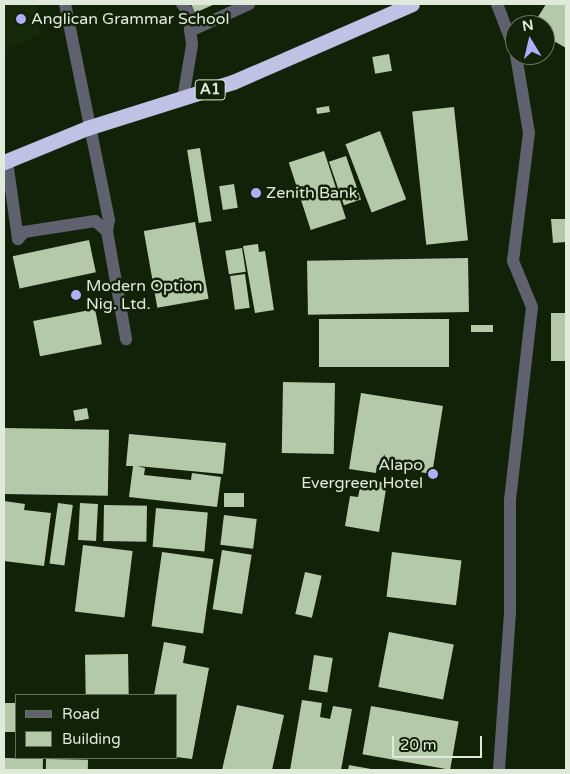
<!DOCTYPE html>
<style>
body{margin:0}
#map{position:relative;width:570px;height:774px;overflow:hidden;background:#122209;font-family:"Varela Round",sans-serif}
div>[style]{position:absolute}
.built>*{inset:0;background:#162a0a}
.building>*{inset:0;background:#b4c9a9;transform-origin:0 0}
.minor>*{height:12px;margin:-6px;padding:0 6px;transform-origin:6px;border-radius:6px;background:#60616f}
.highway>*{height:15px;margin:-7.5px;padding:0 7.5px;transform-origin:7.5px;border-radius:7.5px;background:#c0c2e5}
.dots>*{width:14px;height:14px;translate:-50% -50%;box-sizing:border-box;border:2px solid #122209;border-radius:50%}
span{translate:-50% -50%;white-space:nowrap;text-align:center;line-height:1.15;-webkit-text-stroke:5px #122209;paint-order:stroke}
.shield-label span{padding:1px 4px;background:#122209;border:1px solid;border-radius:4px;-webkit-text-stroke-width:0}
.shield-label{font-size:15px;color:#dfeada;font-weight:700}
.poi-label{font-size:16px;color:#dfeada}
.left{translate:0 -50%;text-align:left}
.right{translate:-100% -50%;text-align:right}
.frame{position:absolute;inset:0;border:5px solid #dfeada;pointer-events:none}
.legend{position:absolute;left:15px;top:694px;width:162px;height:65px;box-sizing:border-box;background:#122209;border:1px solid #64725d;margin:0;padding:6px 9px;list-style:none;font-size:15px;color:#dfeada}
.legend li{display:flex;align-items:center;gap:10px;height:25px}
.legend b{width:25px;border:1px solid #64725d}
.north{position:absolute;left:505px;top:15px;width:50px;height:50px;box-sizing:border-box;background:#122209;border:1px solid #64725d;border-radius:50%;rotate:351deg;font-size:14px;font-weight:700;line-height:20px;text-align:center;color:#dfeada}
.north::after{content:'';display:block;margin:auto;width:18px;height:22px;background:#adaffb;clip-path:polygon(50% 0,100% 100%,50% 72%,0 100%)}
.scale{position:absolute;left:392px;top:736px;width:90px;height:22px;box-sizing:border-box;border:2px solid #dfeada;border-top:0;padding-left:6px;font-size:15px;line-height:18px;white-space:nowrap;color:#dfeada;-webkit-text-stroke:4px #122209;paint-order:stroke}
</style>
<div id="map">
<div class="built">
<div style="clip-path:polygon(4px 4px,37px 4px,40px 34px,4px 51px)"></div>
</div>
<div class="building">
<div style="clip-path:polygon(191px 4px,215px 4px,195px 13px)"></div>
<div style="clip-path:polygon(546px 4px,566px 4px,566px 48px,545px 36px,545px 25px,533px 25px)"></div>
<div style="left:389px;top:54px;width:17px;height:17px;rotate:80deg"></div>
<div style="left:329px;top:106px;width:6px;height:13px;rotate:81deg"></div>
<div style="left:454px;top:107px;width:134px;height:42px;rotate:84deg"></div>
<div style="left:380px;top:131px;width:73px;height:37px;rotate:69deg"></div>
<div style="left:200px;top:148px;width:74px;height:13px;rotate:81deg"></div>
<div style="left:324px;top:151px;width:71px;height:37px;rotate:72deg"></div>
<div style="left:346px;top:156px;width:46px;height:18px;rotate:71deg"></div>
<div style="left:234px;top:184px;width:24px;height:15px;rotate:81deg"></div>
<div style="clip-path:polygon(551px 219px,566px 219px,566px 242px,553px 243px)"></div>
<div style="left:195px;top:222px;width:78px;height:52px;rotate:80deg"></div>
<div style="left:89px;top:240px;width:33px;height:78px;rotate:78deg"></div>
<div style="clip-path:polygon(258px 244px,259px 252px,265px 251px,274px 310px,255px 313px,243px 246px)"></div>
<div style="left:242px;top:248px;width:24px;height:17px;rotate:81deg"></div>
<div style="left:468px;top:258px;width:54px;height:161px;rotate:89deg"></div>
<div style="left:245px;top:274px;width:34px;height:15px;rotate:82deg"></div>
<div style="left:95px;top:309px;width:36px;height:63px;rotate:79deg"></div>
<div style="left:566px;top:313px;width:48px;height:15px;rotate:90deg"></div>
<div style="left:449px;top:319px;width:48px;height:130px;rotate:90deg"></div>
<div style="left:493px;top:325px;width:7px;height:22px;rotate:90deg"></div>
<div style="left:283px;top:382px;width:52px;height:71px;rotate:1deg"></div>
<div style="clip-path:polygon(361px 393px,443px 406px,432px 474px,377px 465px,376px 473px,349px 469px)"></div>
<div style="left:87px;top:408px;width:11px;height:14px;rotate:80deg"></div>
<div style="left:4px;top:428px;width:105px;height:66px;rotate:1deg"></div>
<div style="clip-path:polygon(129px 434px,226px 443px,223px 474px,137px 466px,145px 468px,144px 475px,191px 480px,192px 473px,221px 477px,217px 507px,129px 497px,133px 466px,126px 466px)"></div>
<div style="clip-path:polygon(362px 479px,387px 483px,379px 532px,345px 526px,350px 496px,358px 497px)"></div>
<div style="left:224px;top:493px;width:20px;height:14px"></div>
<div style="clip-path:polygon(4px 501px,25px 504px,24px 510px,51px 513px,44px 566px,4px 561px)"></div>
<div style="left:58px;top:503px;width:15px;height:61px;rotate:8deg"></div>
<div style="left:80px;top:503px;width:18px;height:37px;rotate:3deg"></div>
<div style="left:104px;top:505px;width:43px;height:36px;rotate:1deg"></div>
<div style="left:156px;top:508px;width:52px;height:39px;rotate:5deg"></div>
<div style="left:224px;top:515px;width:33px;height:30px;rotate:7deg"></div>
<div style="left:83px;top:545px;width:50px;height:67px;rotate:7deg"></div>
<div style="left:222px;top:550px;width:30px;height:60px;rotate:9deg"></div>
<div style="left:162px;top:552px;width:52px;height:75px;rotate:8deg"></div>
<div style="left:392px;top:552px;width:70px;height:45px;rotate:7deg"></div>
<div style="left:305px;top:572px;width:17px;height:43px;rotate:13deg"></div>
<div style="left:389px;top:632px;width:66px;height:56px;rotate:11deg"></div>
<div style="clip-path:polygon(164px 642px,186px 646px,183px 663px,209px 668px,192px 759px,176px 757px,176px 695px,154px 695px)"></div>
<div style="left:128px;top:654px;width:41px;height:43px;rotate:89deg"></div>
<div style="left:314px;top:655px;width:19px;height:35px;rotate:9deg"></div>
<div style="clip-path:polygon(302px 700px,322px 703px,320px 717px,330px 719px,333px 706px,352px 709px,341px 770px,290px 770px)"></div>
<div style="left:4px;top:703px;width:12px;height:29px"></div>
<div style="clip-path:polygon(237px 705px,284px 715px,272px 770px,222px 770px)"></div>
<div style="left:371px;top:706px;width:89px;height:49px;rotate:10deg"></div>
<div style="left:4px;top:758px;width:39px;height:12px;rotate:1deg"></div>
<div style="left:46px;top:759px;width:42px;height:11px;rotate:1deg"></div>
<div style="clip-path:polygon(349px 765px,371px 769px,371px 770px,348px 770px)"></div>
</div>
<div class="minor">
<div style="left:182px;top:4px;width:10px;rotate:53deg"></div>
<div style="left:188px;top:12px;width:33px;rotate:83deg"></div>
<div style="left:192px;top:45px;width:55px;rotate:99.5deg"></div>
<div style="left:497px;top:4px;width:50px;rotate:69deg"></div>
<div style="left:190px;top:31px;width:65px;rotate:-24.6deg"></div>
<div style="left:7px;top:161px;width:79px;rotate:82deg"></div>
<div style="left:18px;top:239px;width:9px;rotate:-49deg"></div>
<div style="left:24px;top:232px;width:72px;rotate:-8.8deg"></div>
<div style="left:95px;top:221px;width:16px;rotate:40deg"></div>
<div style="left:107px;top:231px;width:11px;rotate:-80deg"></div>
<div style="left:109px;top:220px;width:220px;rotate:-101.5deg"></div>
<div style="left:107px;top:231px;width:110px;rotate:80deg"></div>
<div style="left:499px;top:770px;width:156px;rotate:-86deg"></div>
<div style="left:510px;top:614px;width:114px;rotate:-90deg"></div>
<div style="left:510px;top:500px;width:194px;rotate:-83.5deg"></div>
<div style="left:532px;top:307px;width:50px;rotate:-112.4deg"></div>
<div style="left:513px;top:261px;width:129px;rotate:-82.9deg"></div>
<div style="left:529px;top:133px;width:79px;rotate:-99.5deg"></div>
</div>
<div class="highway">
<div style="left:4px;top:162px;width:90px;rotate:-22.3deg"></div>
<div style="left:87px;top:128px;width:153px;rotate:-17.5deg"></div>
<div style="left:233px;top:82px;width:195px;rotate:-23.5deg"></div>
</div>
<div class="dots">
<div style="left:21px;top:19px;background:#adaffb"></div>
<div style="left:256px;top:193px;background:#adaffb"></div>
<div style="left:76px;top:295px;background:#adaffb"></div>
<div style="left:433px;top:474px;background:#adaffb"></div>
</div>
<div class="shield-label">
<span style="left:210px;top:90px">A1</span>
</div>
<div class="poi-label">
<span class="left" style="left:31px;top:19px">Anglican Grammar School</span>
<span class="left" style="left:266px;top:193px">Zenith Bank</span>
<span class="left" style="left:86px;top:295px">Modern Option<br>Nig. Ltd.</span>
<span class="right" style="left:423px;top:474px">Alapo<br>Evergreen Hotel</span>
</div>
<div class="frame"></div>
<ul class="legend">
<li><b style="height:6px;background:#60616f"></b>Road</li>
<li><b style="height:14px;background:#b4c9a9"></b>Building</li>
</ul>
<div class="north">N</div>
<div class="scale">20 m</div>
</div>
